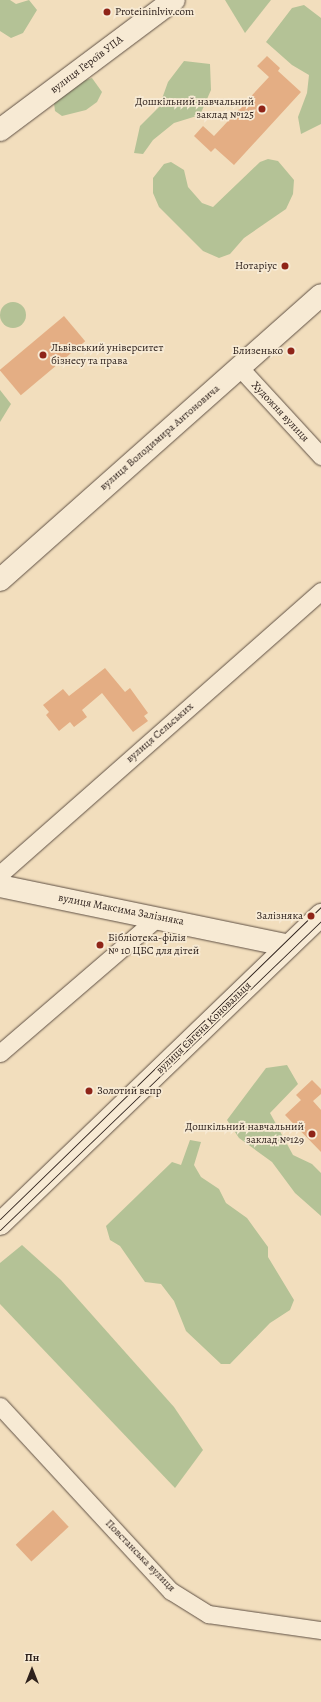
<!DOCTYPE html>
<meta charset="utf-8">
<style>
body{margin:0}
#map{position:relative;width:321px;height:1702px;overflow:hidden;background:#f2debd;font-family:Alegreya,serif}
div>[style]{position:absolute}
.green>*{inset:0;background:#b4c296}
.round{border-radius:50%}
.building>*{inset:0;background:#e4ae84;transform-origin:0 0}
.roads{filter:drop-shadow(0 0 1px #5f5044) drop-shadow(0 0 1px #5f5044)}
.street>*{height:17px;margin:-8.5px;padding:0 8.5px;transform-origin:8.5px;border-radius:8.5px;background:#f7ead4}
.secondary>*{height:22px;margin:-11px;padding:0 11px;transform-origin:11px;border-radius:11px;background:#f7ead4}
.tram>*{height:1px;margin:-0.5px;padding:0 0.5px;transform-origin:0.5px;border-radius:0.5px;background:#2e211c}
.dots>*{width:11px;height:11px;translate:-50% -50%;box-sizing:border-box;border:2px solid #f7ead4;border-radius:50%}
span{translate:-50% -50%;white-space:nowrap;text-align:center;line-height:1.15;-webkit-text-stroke:3.5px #f7ead4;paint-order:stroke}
.poi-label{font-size:11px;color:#2e211c}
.left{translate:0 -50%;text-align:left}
.right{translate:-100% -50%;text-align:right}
.street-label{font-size:11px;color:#2e211c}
.north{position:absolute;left:12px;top:1650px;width:40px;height:40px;-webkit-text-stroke:3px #f7ead4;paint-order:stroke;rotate:0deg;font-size:11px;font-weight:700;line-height:16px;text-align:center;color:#2e211c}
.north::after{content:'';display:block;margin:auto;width:14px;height:18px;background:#2e211c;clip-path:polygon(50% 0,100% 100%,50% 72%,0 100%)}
</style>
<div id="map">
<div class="green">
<div style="clip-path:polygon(0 0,10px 0,16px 4px,29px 0,37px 10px,23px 33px,11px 38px,0 31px)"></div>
<div style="clip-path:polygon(225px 0,271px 0,245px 33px)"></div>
<div style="clip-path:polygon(304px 5px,321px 18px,321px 124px,301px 134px,298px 117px,307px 93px,309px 75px,292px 65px,266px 42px,292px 8px)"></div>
<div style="clip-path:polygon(184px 61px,210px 64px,211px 90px,200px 115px,174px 123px,153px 140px,143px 154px,134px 153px,140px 126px,159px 107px,168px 82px)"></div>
<div style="clip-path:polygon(92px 78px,102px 92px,97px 102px,86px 110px,62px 116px,55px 111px,54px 103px,83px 81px)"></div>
<div style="clip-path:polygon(268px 159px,278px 161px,294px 180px,293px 194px,286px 209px,244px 238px,230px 254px,219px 258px,203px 251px,159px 207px,153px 193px,153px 178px,164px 164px,171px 162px,184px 170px,188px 187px,202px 203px,213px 207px,260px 162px)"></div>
<div class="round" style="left:0;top:302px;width:26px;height:26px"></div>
<div style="clip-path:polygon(0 390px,11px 404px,0 422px)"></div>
<div style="clip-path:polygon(287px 1065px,298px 1084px,270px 1113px,293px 1155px,312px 1164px,321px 1173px,321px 1216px,295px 1193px,272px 1162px,239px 1138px,227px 1120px,266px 1068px)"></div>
<div style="clip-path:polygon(190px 1140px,201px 1142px,194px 1165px,201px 1177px,219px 1189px,226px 1203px,247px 1218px,268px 1247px,268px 1257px,294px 1300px,290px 1310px,270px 1323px,230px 1364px,221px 1364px,186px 1331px,174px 1301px,161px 1284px,145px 1282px,120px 1246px,110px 1240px,106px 1226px,172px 1162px,181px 1165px)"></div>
<div style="clip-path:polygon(22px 1245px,61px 1280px,174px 1407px,203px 1450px,175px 1488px,0 1304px,0 1263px)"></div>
</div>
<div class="building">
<div style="clip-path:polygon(267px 56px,280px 68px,278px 71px,301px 92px,234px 165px,215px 148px,211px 152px,194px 136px,203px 126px,214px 136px,269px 77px,257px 66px)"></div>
<div style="left:64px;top:316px;width:33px;height:84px;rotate:50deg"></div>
<div style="clip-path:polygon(105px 668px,125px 692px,130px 688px,148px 713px,144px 716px,148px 721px,133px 732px,102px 693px,82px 710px,87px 717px,74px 727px,70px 722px,59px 731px,46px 715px,49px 712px,43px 705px,63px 689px,69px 696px)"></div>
<div style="clip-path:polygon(312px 1080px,321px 1089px,321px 1094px,313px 1101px,321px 1110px,321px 1152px,285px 1115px,301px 1100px,296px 1095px)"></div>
<div style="left:53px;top:1510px;width:23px;height:51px;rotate:47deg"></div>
</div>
<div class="roads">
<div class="street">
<div style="left:240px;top:368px;width:120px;rotate:47.4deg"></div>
<div style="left:0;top:874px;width:428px;rotate:-41.4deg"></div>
<div style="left:0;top:1053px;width:208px;rotate:-40.7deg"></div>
<div style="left:0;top:1406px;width:252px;rotate:47.3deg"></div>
<div style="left:171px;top:1591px;width:44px;rotate:31.9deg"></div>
<div style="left:208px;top:1614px;width:114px;rotate:8.1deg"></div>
</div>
<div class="secondary">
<div style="left:0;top:130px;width:217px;rotate:-36.8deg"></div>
<div style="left:0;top:580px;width:429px;rotate:-41.6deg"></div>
<div style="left:0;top:886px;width:295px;rotate:11.7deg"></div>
<div style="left:0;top:1224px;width:446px;rotate:-43.9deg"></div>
</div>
</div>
<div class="tram">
<div style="left:0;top:1219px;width:448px;rotate:-44.2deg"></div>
<div style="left:0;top:1230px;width:446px;rotate:-43.9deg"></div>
</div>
<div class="dots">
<div style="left:107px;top:12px;background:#8f2418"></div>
<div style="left:262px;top:109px;background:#8f2418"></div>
<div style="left:285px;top:266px;background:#8f2418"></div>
<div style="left:291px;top:351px;background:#8f2418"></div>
<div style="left:43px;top:355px;background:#8f2418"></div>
<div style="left:311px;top:916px;background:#8f2418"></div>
<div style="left:100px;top:945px;background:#8f2418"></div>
<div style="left:89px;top:1091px;background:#8f2418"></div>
<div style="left:312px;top:1134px;background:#8f2418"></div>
</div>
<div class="poi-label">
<span class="left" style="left:115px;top:12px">Proteininlviv.com</span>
<span class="right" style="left:254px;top:109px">Дошкільний навчальний<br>заклад №125</span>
<span class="right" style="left:277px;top:266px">Нотаріус</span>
<span class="left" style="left:51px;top:355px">Львівський університет<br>бізнесу та права</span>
<span class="right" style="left:283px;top:351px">Близенько</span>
<span class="right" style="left:303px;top:916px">Залізняка</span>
<span class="left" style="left:108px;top:945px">Бібліотека-філія<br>№ 10 ЦБС для дітей</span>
<span class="left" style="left:97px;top:1091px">Золотий вепр</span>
<span class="right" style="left:304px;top:1134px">Дошкільний навчальний<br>заклад №129</span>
</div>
<div class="street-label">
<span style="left:87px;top:65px;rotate:-37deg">вулиця Героїв УПА</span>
<span style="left:280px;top:412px;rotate:47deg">Художня вулиця</span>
<span style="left:160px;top:438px;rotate:-41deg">вулиця Володимира Антоновича</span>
<span style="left:160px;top:733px;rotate:-41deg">вулиця Сельських</span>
<span style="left:121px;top:910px;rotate:11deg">вулиця Максима Залізняка</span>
<span style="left:204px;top:1028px;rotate:-44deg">вулиця Євгена Коновальця</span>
<span style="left:140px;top:1556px;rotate:46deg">Повстанська вулиця</span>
</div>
<div class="north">Пн</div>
</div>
